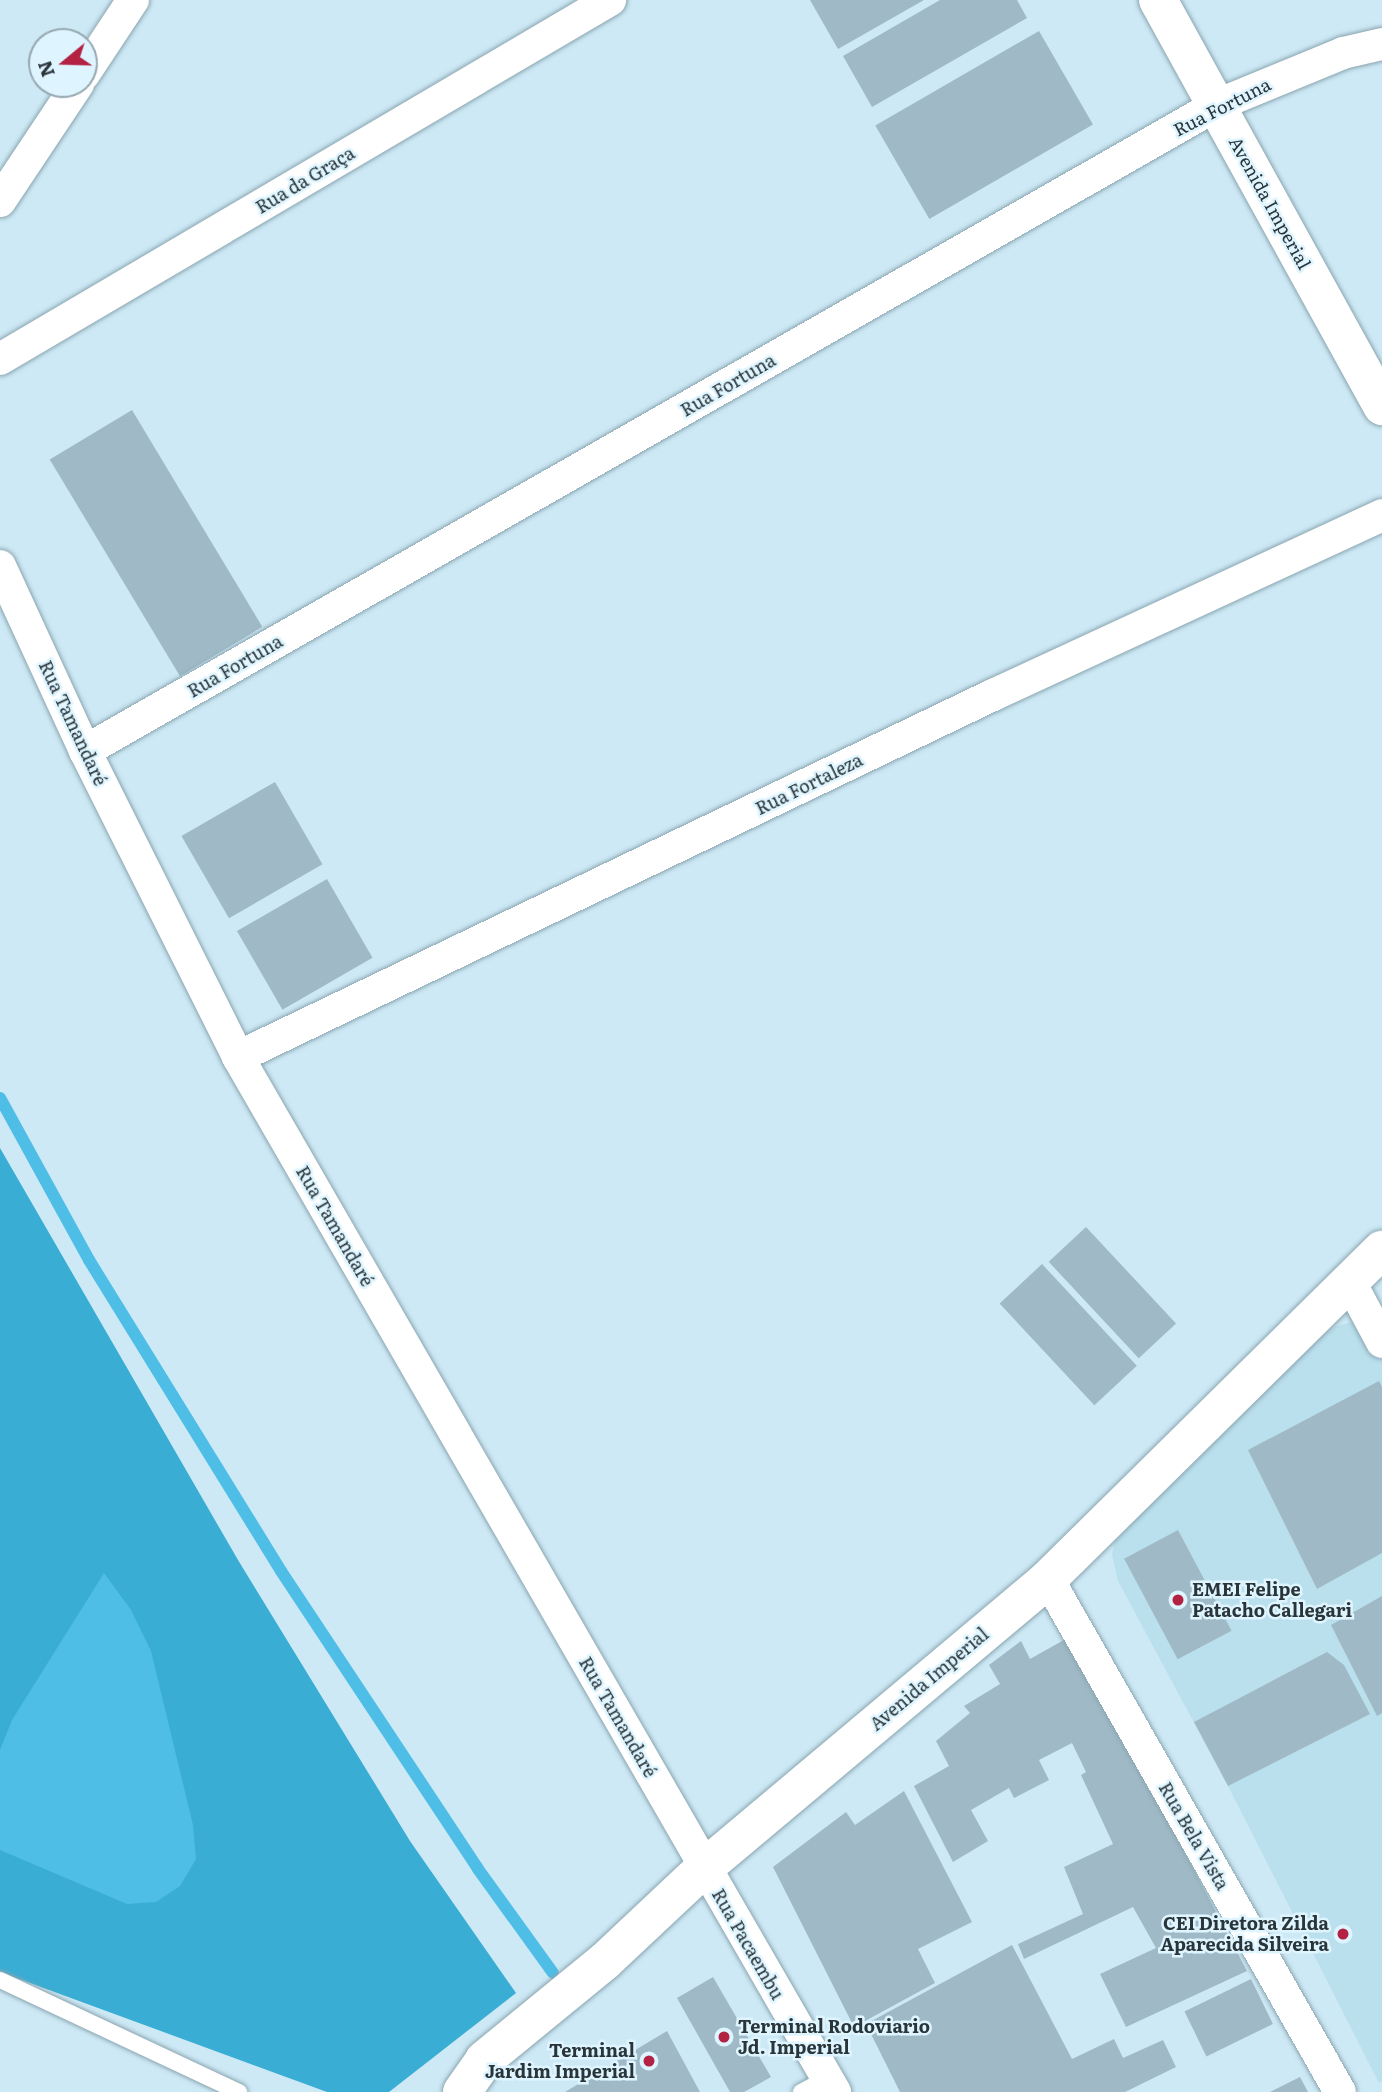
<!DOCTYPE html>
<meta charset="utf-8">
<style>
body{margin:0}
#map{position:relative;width:1382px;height:2092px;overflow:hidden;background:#cde9f5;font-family:Literata,serif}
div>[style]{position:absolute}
.built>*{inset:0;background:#badfed}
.forest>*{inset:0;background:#39add4}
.water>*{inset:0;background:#4ebee6}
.stream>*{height:12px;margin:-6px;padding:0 6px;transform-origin:6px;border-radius:6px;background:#4ebee6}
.building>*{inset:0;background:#9fbac6;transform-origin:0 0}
.roads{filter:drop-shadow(0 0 2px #8aa5b0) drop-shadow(0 0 2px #8aa5b0)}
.service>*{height:16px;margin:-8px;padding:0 8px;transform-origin:8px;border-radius:8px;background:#fff}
.minor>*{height:32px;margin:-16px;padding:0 16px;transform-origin:16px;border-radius:16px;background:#fff}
.secondary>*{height:38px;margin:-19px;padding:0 19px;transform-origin:19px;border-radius:19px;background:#fff}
.dots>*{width:19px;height:19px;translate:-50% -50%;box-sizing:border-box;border:4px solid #def5ff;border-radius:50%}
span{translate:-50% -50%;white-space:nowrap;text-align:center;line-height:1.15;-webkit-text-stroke:5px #def5ff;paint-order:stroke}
.street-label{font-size:18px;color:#2a353a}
.poi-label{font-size:18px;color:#2a353a;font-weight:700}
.left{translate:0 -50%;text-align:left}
.right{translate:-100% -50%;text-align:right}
.north{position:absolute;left:28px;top:28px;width:70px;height:70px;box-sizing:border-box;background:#def5ff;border:2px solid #96a8b0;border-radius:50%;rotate:251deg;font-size:19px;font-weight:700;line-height:28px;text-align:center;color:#2a353a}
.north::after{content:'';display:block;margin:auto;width:24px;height:32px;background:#b42243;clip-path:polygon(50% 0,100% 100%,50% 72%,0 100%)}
</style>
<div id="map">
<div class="built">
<div style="clip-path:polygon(1352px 1322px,1365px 1325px,1382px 1351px,1382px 2081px,1379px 2083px,1228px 1786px,1118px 1581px,1112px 1555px,1118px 1524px,1299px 1352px,1334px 1327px)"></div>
</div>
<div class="forest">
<div style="clip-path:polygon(0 1148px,238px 1560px,410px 1841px,516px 1993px,389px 2092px,327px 2092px,0 1972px)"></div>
</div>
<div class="water">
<div style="clip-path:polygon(104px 1573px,131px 1610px,151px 1651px,193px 1825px,196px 1859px,180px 1886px,156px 1902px,127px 1904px,0 1850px,0 1750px,12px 1720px)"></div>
</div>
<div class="stream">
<div style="left:0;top:1098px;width:185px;rotate:61.2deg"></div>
<div style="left:89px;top:1260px;width:365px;rotate:58.3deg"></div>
<div style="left:281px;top:1571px;width:357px;rotate:56.5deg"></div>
<div style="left:478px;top:1869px;width:128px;rotate:54.2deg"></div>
</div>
<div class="building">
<div style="clip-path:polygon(810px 0,924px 0,838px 49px)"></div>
<div style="clip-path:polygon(940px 0,1017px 0,1027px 18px,872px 107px,843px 56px)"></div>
<div style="left:1039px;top:31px;width:108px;height:189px;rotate:60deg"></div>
<div style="left:132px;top:410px;width:253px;height:96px;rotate:59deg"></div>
<div style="left:275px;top:782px;width:95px;height:108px;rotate:60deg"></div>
<div style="left:327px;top:879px;width:91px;height:104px;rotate:60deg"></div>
<div style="left:1086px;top:1227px;width:132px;height:51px;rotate:47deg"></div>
<div style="left:1042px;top:1264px;width:139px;height:58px;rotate:47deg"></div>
<div style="clip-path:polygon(1379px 1381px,1382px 1387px,1382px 1553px,1317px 1589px,1248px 1450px)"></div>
<div style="left:1178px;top:1530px;width:114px;height:61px;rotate:62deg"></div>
<div style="clip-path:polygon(1382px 1596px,1382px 1713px,1377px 1716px,1331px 1625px)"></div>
<div style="clip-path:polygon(1071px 1636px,1247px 1971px,1126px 2027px,1100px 1974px,1156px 1948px,1133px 1907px,1024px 1959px,1018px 1944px,1083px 1914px,1064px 1867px,1113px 1844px,1081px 1775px,1086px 1772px,1072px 1743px,1039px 1760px,1049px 1780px,1014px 1798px,1009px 1788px,971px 1810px,988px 1841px,953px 1862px,914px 1786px,949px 1766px,936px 1741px,970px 1713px,964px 1706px,1000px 1684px,989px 1665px,1021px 1641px,1030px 1659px)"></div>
<div style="clip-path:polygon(1327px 1652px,1344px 1665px,1370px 1714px,1228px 1786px,1194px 1722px)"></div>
<div style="clip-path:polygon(904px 1791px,972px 1922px,918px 1949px,935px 1983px,854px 2027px,773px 1867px,846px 1812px,855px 1825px)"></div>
<div style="clip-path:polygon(1012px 1945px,1072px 2059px,1114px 2039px,1123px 2058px,1163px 2040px,1176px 2067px,1125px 2092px,900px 2092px,866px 2024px)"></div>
<div style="clip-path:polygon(713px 1977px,771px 2077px,744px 2092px,730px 2092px,677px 1998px)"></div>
<div style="left:1251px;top:1979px;width:50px;height:74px;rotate:64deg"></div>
<div style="clip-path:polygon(667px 2031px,700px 2092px,565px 2092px)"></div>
<div style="clip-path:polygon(1300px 2077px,1308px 2092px,1270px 2092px)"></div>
</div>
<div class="roads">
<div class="service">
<div style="left:0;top:1980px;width:264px;rotate:25.1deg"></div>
<div style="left:801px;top:2092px;width:30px;rotate:-28deg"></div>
</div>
<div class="minor">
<div style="left:84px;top:74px;width:89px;rotate:-56.5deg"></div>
<div style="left:0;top:201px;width:141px;rotate:-56.3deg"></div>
<div style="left:0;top:359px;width:708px;rotate:-30.48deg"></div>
<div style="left:0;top:566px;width:204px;rotate:65.3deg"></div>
<div style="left:85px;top:751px;width:342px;rotate:63.4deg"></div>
<div style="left:238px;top:1057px;width:1195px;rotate:60.02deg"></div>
<div style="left:85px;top:751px;width:1303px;rotate:-29.71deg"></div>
<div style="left:1217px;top:105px;width:136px;rotate:-22.4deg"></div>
<div style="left:1343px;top:53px;width:40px;rotate:-13deg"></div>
<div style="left:238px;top:1057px;width:837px;rotate:-25.62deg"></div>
<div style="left:993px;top:695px;width:429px;rotate:-24.8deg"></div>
<div style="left:1350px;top:1282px;width:68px;rotate:61.9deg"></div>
<div style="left:1048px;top:1579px;width:590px;rotate:60.35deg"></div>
</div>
<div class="secondary">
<div style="left:1158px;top:0;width:464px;rotate:61.1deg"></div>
<div style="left:462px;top:2092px;width:39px;rotate:-55deg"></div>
<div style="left:484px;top:2060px;width:156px;rotate:-39.3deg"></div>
<div style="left:605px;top:1961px;width:136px;rotate:-43.2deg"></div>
<div style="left:704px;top:1868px;width:449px;rotate:-40deg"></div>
<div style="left:1048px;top:1579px;width:469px;rotate:-44.6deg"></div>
</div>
</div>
<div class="dots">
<div style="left:1178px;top:1600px;background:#b42243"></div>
<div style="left:1343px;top:1934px;background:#b42243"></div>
<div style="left:724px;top:2037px;background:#b42243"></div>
<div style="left:649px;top:2061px;background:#b42243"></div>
</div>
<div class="street-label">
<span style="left:1222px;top:107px;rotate:-27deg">Rua Fortuna</span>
<span style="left:305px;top:180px;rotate:-31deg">Rua da Graça</span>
<span style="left:1270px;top:203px;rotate:61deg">Avenida Imperial</span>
<span style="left:728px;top:385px;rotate:-30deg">Rua Fortuna</span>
<span style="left:235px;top:666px;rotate:-30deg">Rua Fortuna</span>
<span style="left:73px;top:723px;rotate:65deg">Rua Tamandaré</span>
<span style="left:809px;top:784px;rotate:-26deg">Rua Fortaleza</span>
<span style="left:335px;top:1226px;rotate:60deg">Rua Tamandaré</span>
<span style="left:929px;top:1679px;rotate:-40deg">Avenida Imperial</span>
<span style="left:618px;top:1717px;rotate:60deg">Rua Tamandaré</span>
<span style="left:1194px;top:1836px;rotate:60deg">Rua Bela Vista</span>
<span style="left:748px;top:1944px;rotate:60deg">Rua Pacaembu</span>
</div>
<div class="poi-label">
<span class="left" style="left:1192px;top:1600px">EMEI Felipe<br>Patacho Callegari</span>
<span class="right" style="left:1329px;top:1934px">CEI Diretora Zilda<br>Aparecida Silveira</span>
<span class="left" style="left:738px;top:2037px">Terminal Rodoviario<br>Jd. Imperial</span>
<span class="right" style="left:635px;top:2061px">Terminal<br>Jardim Imperial</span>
</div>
<div class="north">N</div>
</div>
